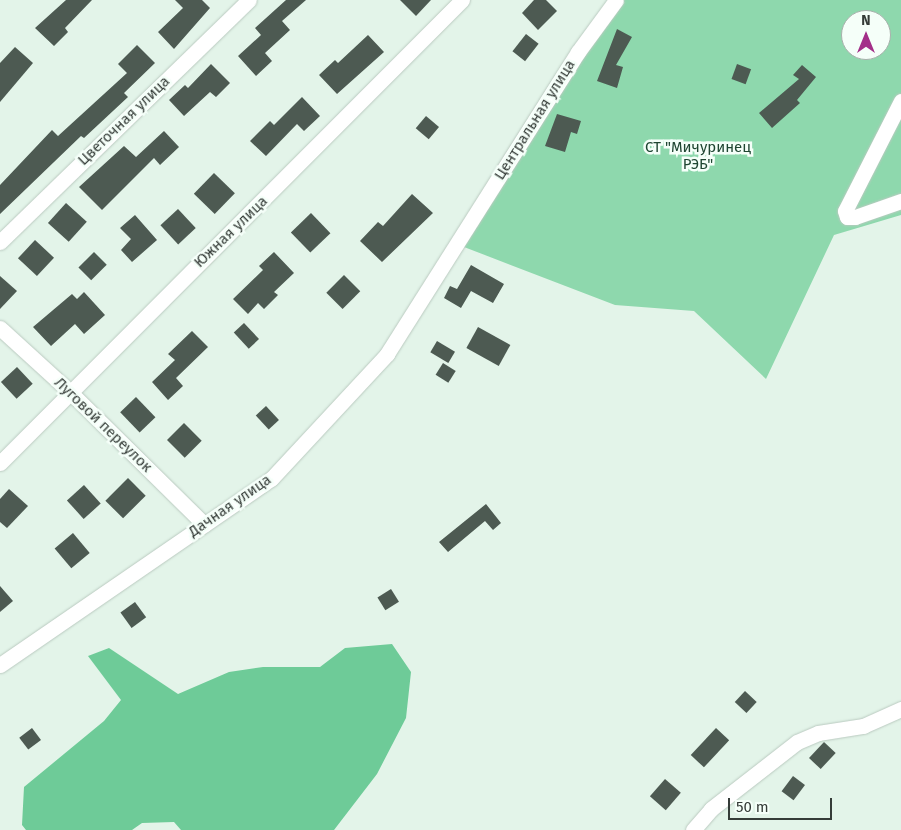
<!DOCTYPE html>
<meta charset="utf-8">
<style>
body{margin:0}
#map{position:relative;width:901px;height:830px;overflow:hidden;background:#e3f4e9;font-family:"Fira Sans",sans-serif}
div>[style]{position:absolute}
.green>*{inset:0;background:#8ed8ad}
.forest>*{inset:0;background:#6ecb98}
.building>*{inset:0;background:#4d5a52;transform-origin:0 0}
.roads{filter:drop-shadow(0 0 1px #bacac0) drop-shadow(0 0 1px #bacac0)}
.minor>*{height:15px;margin:-7.5px;padding:0 7.5px;transform-origin:7.5px;border-radius:7.5px;background:#fff}
span{translate:-50% -50%;white-space:nowrap;text-align:center;line-height:1.15;-webkit-text-stroke:5px #f5fff9;paint-order:stroke}
.street-label{font-size:15px;color:#353c38}
.park-label{font-size:15px;color:#1f4632}
.north{position:absolute;left:841px;top:10px;width:50px;height:50px;box-sizing:border-box;background:#f5fff9;border:1px solid #a8b1ac;border-radius:50%;rotate:0deg;font-size:14px;font-weight:700;line-height:20px;text-align:center;color:#353c38}
.north::after{content:'';display:block;margin:auto;width:18px;height:22px;background:#a32f89;clip-path:polygon(50% 0,100% 100%,50% 72%,0 100%)}
.scale{position:absolute;left:728px;top:798px;width:104px;height:22px;box-sizing:border-box;border:2px solid #353c38;border-top:0;padding-left:6px;font-size:15px;line-height:18px;white-space:nowrap;color:#353c38;-webkit-text-stroke:4px #f5fff9;paint-order:stroke}
</style>
<div id="map">
<div class="green">
<div style="clip-path:polygon(evenodd,610px 0,901px 0,901px 215px,834px 235px,766px 379px,694px 311px,615px 305px,451px 242px,610px 0,851px 20px,881px 20px,881px 50px,851px 50px,851px 20px)"></div>
</div>
<div class="forest">
<div style="clip-path:polygon(392px 644px,411px 672px,406px 718px,377px 774px,334px 830px,181px 830px,174px 822px,142px 823px,132px 830px,26px 830px,22px 825px,24px 787px,104px 721px,121px 700px,88px 656px,109px 648px,178px 694px,229px 672px,263px 667px,320px 667px,345px 648px)"></div>
</div>
<div class="building">
<div style="clip-path:polygon(66px 0,92px 0,65px 28px,68px 32px,54px 46px,35px 28px)"></div>
<div style="clip-path:polygon(175px 0,202px 0,210px 8px,174px 49px,158px 32px,183px 8px)"></div>
<div style="clip-path:polygon(286px 0,306px 0,282px 21px,290px 30px,265px 53px,272px 61px,256px 76px,238px 56px,261px 35px,255px 28px)"></div>
<div style="clip-path:polygon(400px 0,431px 0,416px 16px)"></div>
<div style="clip-path:polygon(534px 0,546px 0,557px 11px,538px 30px,522px 13px)"></div>
<div style="clip-path:polygon(617px 29px,632px 37px,616px 65px,623px 67px,617px 88px,597px 81px)"></div>
<div style="left:526px;top:34px;width:16px;height:22px;rotate:38deg"></div>
<div style="clip-path:polygon(368px 35px,384px 52px,337px 94px,319px 75px,335px 60px,338px 63px)"></div>
<div style="clip-path:polygon(137px 45px,155px 63px,124px 93px,128px 97px,84px 138px,81px 136px,0 214px,0 185px,52px 130px,58px 136px,127px 73px,118px 64px)"></div>
<div style="clip-path:polygon(15px 47px,33px 63px,0 102px,0 63px)"></div>
<div style="clip-path:polygon(211px 64px,230px 83px,216px 97px,210px 92px,184px 116px,169px 100px,185px 85px,188px 88px)"></div>
<div style="left:737px;top:64px;width:15px;height:16px;rotate:20deg"></div>
<div style="clip-path:polygon(802px 65px,816px 77px,797px 100px,800px 103px,772px 128px,759px 113px,799px 79px,793px 75px)"></div>
<div style="clip-path:polygon(302px 97px,320px 116px,304px 131px,297px 124px,266px 156px,250px 141px,270px 121px,274px 125px)"></div>
<div style="clip-path:polygon(557px 114px,581px 121px,577px 134px,571px 132px,565px 152px,545px 146px)"></div>
<div style="left:426px;top:116px;width:17px;height:16px;rotate:40deg"></div>
<div style="clip-path:polygon(164px 131px,179px 147px,160px 165px,154px 158px,102px 210px,79px 187px,124px 146px,136px 157px)"></div>
<div style="left:214px;top:173px;width:29px;height:29px;rotate:44deg"></div>
<div style="clip-path:polygon(412px 194px,433px 213px,382px 262px,360px 241px,378px 222px,383px 226px)"></div>
<div style="left:66px;top:203px;width:28px;height:27px;rotate:42deg"></div>
<div style="left:178px;top:209px;width:26px;height:24px;rotate:47deg"></div>
<div style="left:311px;top:213px;width:28px;height:28px;rotate:46deg"></div>
<div style="clip-path:polygon(135px 215px,157px 240px,132px 262px,121px 250px,131px 239px,120px 228px)"></div>
<div style="left:35px;top:240px;width:26px;height:25px;rotate:43deg"></div>
<div style="left:94px;top:252px;width:18px;height:22px;rotate:45deg"></div>
<div style="clip-path:polygon(274px 252px,294px 273px,274px 292px,278px 295px,264px 309px,258px 303px,248px 314px,233px 299px,263px 270px,259px 266px)"></div>
<div style="clip-path:polygon(471px 265px,504px 284px,493px 303px,471px 291px,461px 308px,444px 298px,450px 286px,457px 289px)"></div>
<div style="left:344px;top:275px;width:23px;height:25px;rotate:45deg"></div>
<div style="clip-path:polygon(0 276px,17px 291px,0 309px)"></div>
<div style="clip-path:polygon(84px 292px,105px 315px,84px 334px,75px 324px,51px 346px,33px 327px,72px 294px,77px 299px)"></div>
<div style="left:244px;top:323px;width:22px;height:14px;rotate:47deg"></div>
<div style="left:478px;top:327px;width:37px;height:24px;rotate:29deg"></div>
<div style="clip-path:polygon(192px 331px,208px 347px,176px 378px,183px 386px,168px 400px,152px 382px,175px 360px,168px 354px)"></div>
<div style="left:437px;top:341px;width:21px;height:13px;rotate:31deg"></div>
<div style="left:443px;top:363px;width:15px;height:14px;rotate:32deg"></div>
<div style="left:17px;top:367px;width:23px;height:22px;rotate:47deg"></div>
<div style="left:136px;top:397px;width:28px;height:22px;rotate:46deg"></div>
<div style="left:266px;top:406px;width:19px;height:14px;rotate:47deg"></div>
<div style="left:184px;top:423px;width:25px;height:24px;rotate:45deg"></div>
<div style="left:128px;top:478px;width:25px;height:32px;rotate:45deg"></div>
<div style="left:84px;top:485px;width:25px;height:23px;rotate:48deg"></div>
<div style="clip-path:polygon(9px 489px,28px 506px,7px 528px,0 522px,0 499px)"></div>
<div style="clip-path:polygon(486px 504px,501px 523px,493px 530px,485px 521px,448px 552px,439px 542px)"></div>
<div style="left:73px;top:533px;width:26px;height:24px;rotate:50deg"></div>
<div style="clip-path:polygon(0 586px,13px 601px,0 612px)"></div>
<div style="left:391px;top:589px;width:15px;height:16px;rotate:58deg"></div>
<div style="left:135px;top:602px;width:19px;height:18px;rotate:54deg"></div>
<div style="left:745px;top:691px;width:16px;height:15px;rotate:43deg"></div>
<div style="left:32px;top:728px;width:15px;height:16px;rotate:53deg"></div>
<div style="left:716px;top:728px;width:18px;height:37px;rotate:43deg"></div>
<div style="left:824px;top:742px;width:16px;height:22px;rotate:43deg"></div>
<div style="left:793px;top:776px;width:15px;height:19px;rotate:37deg"></div>
<div style="left:665px;top:779px;width:21px;height:23px;rotate:41deg"></div>
</div>
<div class="roads">
<div class="minor">
<div style="left:901px;top:101px;width:123px;rotate:117deg"></div>
<div style="left:845px;top:211px;width:6px;rotate:72deg"></div>
<div style="left:847px;top:217px;width:8px"></div>
<div style="left:855px;top:217px;width:49px;rotate:-19.2deg"></div>
<div style="left:0;top:242px;width:347px;rotate:-44.2deg"></div>
<div style="left:0;top:328px;width:93px;rotate:42.4deg"></div>
<div style="left:69px;top:391px;width:190px;rotate:44.6deg"></div>
<div style="left:0;top:463px;width:654px;rotate:-45.06deg"></div>
<div style="left:0;top:665px;width:329px;rotate:-34.5deg"></div>
<div style="left:271px;top:479px;width:171px;rotate:-47.1deg"></div>
<div style="left:387px;top:354px;width:357px;rotate:-57.7deg"></div>
<div style="left:578px;top:52px;width:64px;rotate:-53.8deg"></div>
<div style="left:693px;top:830px;width:28px;rotate:-49deg"></div>
<div style="left:711px;top:809px;width:109px;rotate:-37.9deg"></div>
<div style="left:797px;top:742px;width:23px;rotate:-23deg"></div>
<div style="left:818px;top:733px;width:46px;rotate:-8.8deg"></div>
<div style="left:863px;top:726px;width:42px;rotate:-24.1deg"></div>
</div>
</div>
<div class="street-label">
<span style="left:535px;top:120px;rotate:-58deg">Центральная улица</span>
<span style="left:124px;top:121px;rotate:-44deg">Цветочная улица</span>
<span style="left:231px;top:232px;rotate:-44deg">Южная улица</span>
<span style="left:103px;top:425px;rotate:44deg">Луговой переулок</span>
<span style="left:230px;top:506px;rotate:-35deg">Дачная улица</span>
</div>
<div class="park-label">
<span style="left:698px;top:156px">СТ "Мичуринец<br>РЭБ"</span>
</div>
<div class="north">N</div>
<div class="scale">50 m</div>
</div>
